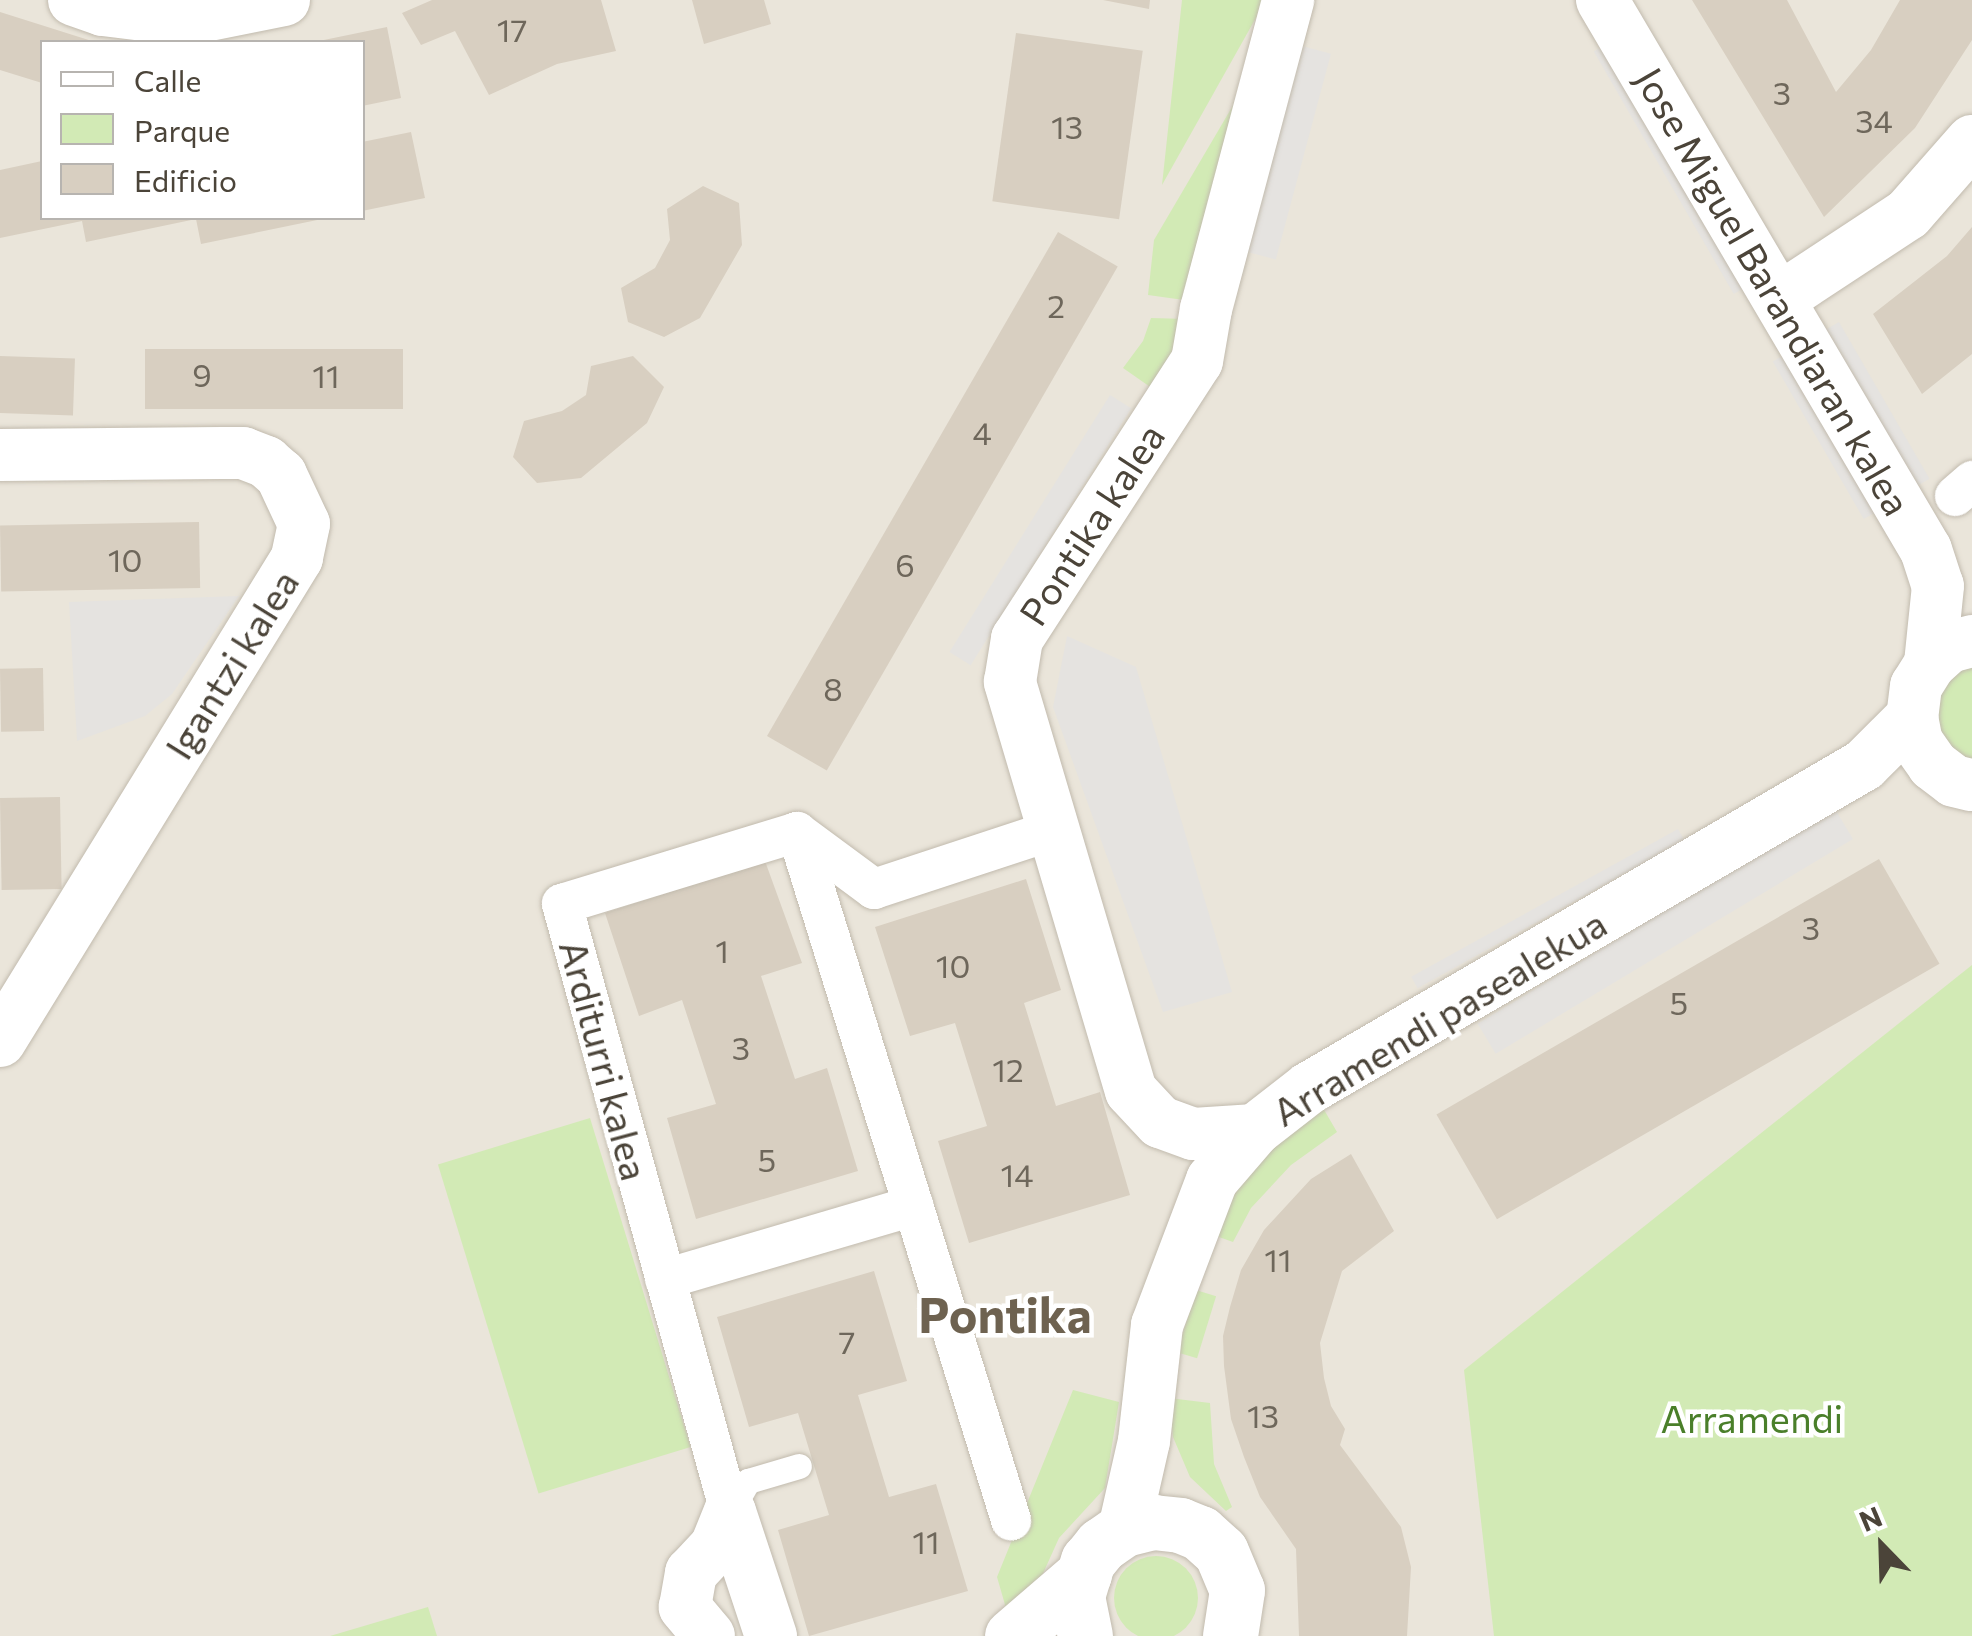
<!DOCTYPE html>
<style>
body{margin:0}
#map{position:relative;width:1972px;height:1636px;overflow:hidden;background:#f6f3ec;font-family:Commissioner,sans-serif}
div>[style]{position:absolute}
.residential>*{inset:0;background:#eae5da}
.green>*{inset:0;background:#d2eab5;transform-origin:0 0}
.round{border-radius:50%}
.parking>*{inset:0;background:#e5e3e0;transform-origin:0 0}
.building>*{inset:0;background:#d8cfc1;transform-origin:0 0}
.roads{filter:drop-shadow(0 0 2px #c2bbae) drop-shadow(0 0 2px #c2bbae)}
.service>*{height:25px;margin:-12.5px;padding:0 12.5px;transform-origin:12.5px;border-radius:12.5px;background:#fff}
.pedestrian>*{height:40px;margin:-20px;padding:0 20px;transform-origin:20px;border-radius:20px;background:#fff}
.minor>*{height:52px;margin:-26px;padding:0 26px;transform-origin:26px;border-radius:26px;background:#fff}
.tertiary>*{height:55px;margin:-27.5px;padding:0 27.5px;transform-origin:27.5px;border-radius:27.5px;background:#fff}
span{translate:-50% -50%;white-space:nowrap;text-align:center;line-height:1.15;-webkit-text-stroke:9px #fff;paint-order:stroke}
.number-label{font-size:32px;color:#6e675b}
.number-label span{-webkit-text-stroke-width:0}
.street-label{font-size:38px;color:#4b4439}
.park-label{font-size:38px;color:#4a7f2a}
.district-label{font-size:48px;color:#6e6250;font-weight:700}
.legend{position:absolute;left:40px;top:40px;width:325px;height:180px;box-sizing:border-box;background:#fff;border:2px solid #b7b4b0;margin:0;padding:12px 18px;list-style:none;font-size:30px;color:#4b4439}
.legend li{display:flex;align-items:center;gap:20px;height:50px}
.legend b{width:50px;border:2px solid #b7b4b0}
.north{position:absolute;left:1832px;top:1496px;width:100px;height:100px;-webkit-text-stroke:8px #fff;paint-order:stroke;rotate:337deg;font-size:28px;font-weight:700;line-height:40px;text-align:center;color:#4b4439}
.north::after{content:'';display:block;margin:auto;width:35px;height:45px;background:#4b4439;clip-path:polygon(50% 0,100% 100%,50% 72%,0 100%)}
</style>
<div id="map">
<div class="residential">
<div style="clip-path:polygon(evenodd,0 0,1972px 0,1972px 1636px,0 1636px,0 0,42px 42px,362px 42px,362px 218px,42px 218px,42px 42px)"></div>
</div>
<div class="green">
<div style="clip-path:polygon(1182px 0,1266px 0,1162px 185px)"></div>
<div style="clip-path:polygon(1245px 85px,1191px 301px,1148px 295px,1154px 240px)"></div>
<div style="clip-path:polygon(1151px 318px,1187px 319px,1156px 391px,1123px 368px,1143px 341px)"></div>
<div style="clip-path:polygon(1972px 652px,1972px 768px,1941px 749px,1930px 692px)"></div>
<div style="clip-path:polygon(1972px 965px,1972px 1636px,1494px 1636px,1464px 1370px)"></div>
<div style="clip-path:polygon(1323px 1108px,1337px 1132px,1291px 1165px,1251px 1208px,1233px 1242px,1216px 1236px,1236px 1191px,1274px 1143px)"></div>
<div style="left:590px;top:1118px;width:344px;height:159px;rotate:73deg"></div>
<div style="left:1196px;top:1290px;width:21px;height:65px;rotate:17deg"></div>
<div style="clip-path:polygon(1073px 1390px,1119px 1402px,1105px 1488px,1059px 1538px,1036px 1589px,1008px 1615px,997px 1577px)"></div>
<div style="clip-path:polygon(1169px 1398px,1210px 1403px,1214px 1464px,1232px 1507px,1226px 1511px,1190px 1477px,1173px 1437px)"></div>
<div class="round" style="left:1114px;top:1556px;width:84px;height:84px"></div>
<div style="clip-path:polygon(428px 1607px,437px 1636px,330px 1636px)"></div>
</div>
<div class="parking">
<div style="left:1605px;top:45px;width:280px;height:13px;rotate:60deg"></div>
<div style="left:1302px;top:46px;width:30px;height:213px;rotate:15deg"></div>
<div style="left:1839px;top:322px;width:181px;height:15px;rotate:60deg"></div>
<div style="left:1784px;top:355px;width:182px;height:13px;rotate:60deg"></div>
<div style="left:1110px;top:395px;width:25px;height:303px;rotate:32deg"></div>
<div style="clip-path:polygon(239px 596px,172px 694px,145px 716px,77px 741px,69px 602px)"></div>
<div style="clip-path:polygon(1067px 636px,1136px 667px,1232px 992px,1163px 1012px,1053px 707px)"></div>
<div style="left:1835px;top:809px;width:35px;height:417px;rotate:59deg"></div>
<div style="left:1678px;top:829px;width:13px;height:305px;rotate:61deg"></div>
</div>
<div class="building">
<div style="clip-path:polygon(432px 0,601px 0,616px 51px,557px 64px,489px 95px,455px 31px,421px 45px,402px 13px)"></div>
<div style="clip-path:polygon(692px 0,764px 0,771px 24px,704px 44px)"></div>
<div style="clip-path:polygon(1103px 0,1150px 0,1149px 9px)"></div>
<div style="clip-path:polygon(1692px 0,1787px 0,1836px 92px,1871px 50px,1900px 0,1972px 0,1972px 40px,1915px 128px,1824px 217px)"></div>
<div style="clip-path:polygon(0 12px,95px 42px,42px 42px,42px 83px,0 70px)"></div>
<div style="clip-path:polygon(387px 27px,401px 98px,362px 106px,362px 42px,319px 41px)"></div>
<div style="left:1016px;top:33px;width:128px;height:170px;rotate:8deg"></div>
<div style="clip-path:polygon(411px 132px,425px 198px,362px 211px,362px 142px)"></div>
<div style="clip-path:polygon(42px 161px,42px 218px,322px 219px,201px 244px,196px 219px,86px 242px,82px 221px,0 238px,0 170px)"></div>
<div style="clip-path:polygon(703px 186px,739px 203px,742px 245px,700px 318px,664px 337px,628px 322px,621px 288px,655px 268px,670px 240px,667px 209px)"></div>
<div style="clip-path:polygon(1972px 227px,1972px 354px,1922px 394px,1873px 314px,1947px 256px)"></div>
<div style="left:1058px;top:232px;width:69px;height:582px;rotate:30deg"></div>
<div style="left:145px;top:349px;width:258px;height:60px"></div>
<div style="left:0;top:356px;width:75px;height:57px;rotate:2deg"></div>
<div style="clip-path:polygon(633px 356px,664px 387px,647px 423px,581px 478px,537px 483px,513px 457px,524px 421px,562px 411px,586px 395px,591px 366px)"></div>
<div style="left:199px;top:522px;width:66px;height:199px;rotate:89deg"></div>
<div style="left:43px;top:668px;width:63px;height:43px;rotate:89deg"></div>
<div style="left:60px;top:797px;width:92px;height:60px;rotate:89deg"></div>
<div style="left:1879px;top:859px;width:121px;height:511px;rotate:60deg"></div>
<div style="clip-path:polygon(765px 861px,802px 963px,761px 976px,795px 1079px,827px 1068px,858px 1171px,696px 1219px,667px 1118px,716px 1104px,682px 1000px,639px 1016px,605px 913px)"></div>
<div style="clip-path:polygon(1026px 879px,1061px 990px,1024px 1003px,1056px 1106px,1100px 1092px,1130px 1195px,969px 1243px,938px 1141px,987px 1126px,955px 1023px,910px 1036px,875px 927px)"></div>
<div style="clip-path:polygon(1351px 1154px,1394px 1231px,1342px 1271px,1320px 1343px,1324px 1378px,1331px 1406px,1345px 1429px,1340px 1445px,1401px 1527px,1411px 1567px,1407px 1636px,1299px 1636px,1296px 1549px,1260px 1497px,1244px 1457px,1231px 1419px,1224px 1366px,1223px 1336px,1230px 1307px,1241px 1270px,1264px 1230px,1311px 1179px)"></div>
<div style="clip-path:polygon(874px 1271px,907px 1381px,858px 1395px,889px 1497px,936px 1484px,968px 1591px,809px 1636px,778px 1530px,829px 1515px,798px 1413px,749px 1427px,717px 1317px)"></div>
</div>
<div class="roads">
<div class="service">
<div style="left:730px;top:1512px;width:36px;rotate:-60deg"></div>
<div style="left:748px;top:1481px;width:53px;rotate:-16.4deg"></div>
</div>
<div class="pedestrian">
<div style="left:1955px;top:496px;width:23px;rotate:-41deg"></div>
<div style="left:797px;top:832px;width:721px;rotate:72.72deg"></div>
<div style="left:665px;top:1279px;width:259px;rotate:-16.4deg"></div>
<div style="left:730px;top:1512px;width:631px;rotate:-105.45deg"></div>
<div style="left:562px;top:904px;width:246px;rotate:-17deg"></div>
<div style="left:797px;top:832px;width:96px;rotate:36.5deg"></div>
<div style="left:874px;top:889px;width:188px;rotate:-18.2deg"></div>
</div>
<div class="minor">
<div style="left:74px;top:0;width:31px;rotate:19deg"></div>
<div style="left:103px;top:10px;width:82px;rotate:7deg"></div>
<div style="left:184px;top:20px;width:102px;rotate:-11.3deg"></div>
<div style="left:1602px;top:0;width:638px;rotate:59.5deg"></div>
<div style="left:1926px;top:550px;width:38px;rotate:72deg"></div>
<div style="left:1938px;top:586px;width:78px;rotate:95.9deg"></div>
<div style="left:1779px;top:299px;width:154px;rotate:-33.4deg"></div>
<div style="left:1908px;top:214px;width:97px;rotate:-48.8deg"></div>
<div style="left:0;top:455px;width:243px;rotate:-0.5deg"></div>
<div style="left:243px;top:453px;width:25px;rotate:21deg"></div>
<div style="left:266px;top:462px;width:20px;rotate:41deg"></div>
<div style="left:281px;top:475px;width:54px;rotate:64.9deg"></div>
<div style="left:304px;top:524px;width:35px;rotate:102deg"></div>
<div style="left:297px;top:558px;width:567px;rotate:121.59deg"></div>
<div style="left:1972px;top:641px;width:24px;rotate:165deg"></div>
<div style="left:1949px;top:647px;width:25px;rotate:138deg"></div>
<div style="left:1930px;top:664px;width:26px;rotate:122deg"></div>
<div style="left:1916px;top:686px;width:31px;rotate:97deg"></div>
<div style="left:1912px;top:717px;width:25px;rotate:79deg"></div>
<div style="left:1917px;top:742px;width:28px;rotate:55deg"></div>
<div style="left:1933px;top:765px;width:26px;rotate:37deg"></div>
<div style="left:1954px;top:781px;width:18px;rotate:13deg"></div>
<div style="left:1255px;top:1130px;width:62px;rotate:176.3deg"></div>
<div style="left:1193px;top:1134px;width:35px;rotate:-160deg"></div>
<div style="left:1160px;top:1122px;width:42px;rotate:-133.1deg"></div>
<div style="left:1131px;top:1091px;width:427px;rotate:-106.5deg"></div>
<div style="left:1010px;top:682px;width:44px;rotate:-80.8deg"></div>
<div style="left:1017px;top:639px;width:331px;rotate:-57.1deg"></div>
<div style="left:1197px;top:361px;width:53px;rotate:-80.2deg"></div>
<div style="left:1206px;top:309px;width:320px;rotate:-75.1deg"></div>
<div style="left:730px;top:1512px;width:131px;rotate:71.7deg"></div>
<div style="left:1124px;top:1529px;width:90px;rotate:-77.2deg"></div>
<div style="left:1144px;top:1441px;width:117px;rotate:-83.6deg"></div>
<div style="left:1157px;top:1325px;width:155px;rotate:-69.2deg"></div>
<div style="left:1212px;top:1180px;width:66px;rotate:-49.3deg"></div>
<div style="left:1255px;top:1130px;width:68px;rotate:-37.9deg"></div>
<div style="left:1309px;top:1088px;width:642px;rotate:-30.2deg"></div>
<div style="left:1864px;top:765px;width:68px;rotate:-45deg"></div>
<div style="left:709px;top:1636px;width:38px;rotate:-130deg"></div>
<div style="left:685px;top:1607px;width:35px;rotate:-80deg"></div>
<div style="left:691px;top:1573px;width:37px;rotate:-47deg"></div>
<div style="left:716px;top:1546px;width:37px;rotate:-68deg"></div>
</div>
<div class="tertiary">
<div style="left:1012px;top:1636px;width:95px;rotate:-40.7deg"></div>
<div style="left:1085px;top:1636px;width:41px;rotate:-101.3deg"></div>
<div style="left:1077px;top:1596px;width:37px;rotate:-73deg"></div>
<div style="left:1088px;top:1561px;width:21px;rotate:-51deg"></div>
<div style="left:1101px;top:1545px;width:28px;rotate:-35deg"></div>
<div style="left:1124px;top:1529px;width:30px;rotate:-14deg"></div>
<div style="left:1153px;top:1522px;width:27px;rotate:6deg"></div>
<div style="left:1180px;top:1525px;width:22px;rotate:22deg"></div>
<div style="left:1200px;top:1533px;width:28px;rotate:42deg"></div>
<div style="left:1221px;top:1552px;width:41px;rotate:67.2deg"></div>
<div style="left:1237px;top:1590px;width:47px;rotate:98.7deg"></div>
</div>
</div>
<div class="number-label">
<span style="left:512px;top:29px">17</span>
<span style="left:1782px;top:92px">3</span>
<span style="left:1874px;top:120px">34</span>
<span style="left:1067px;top:126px">13</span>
<span style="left:1056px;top:305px">2</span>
<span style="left:202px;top:374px">9</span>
<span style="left:326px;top:375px">11</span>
<span style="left:982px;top:432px">4</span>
<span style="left:125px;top:559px">10</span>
<span style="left:905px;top:564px">6</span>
<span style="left:833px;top:688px">8</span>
<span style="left:1811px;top:927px">3</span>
<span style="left:722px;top:950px">1</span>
<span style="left:953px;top:965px">10</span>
<span style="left:1679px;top:1002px">5</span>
<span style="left:741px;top:1047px">3</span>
<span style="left:1008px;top:1069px">12</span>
<span style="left:767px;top:1159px">5</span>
<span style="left:1017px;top:1174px">14</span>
<span style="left:1278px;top:1259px">11</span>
<span style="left:847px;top:1341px">7</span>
<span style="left:1263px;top:1415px">13</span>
<span style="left:926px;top:1541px">11</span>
</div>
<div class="street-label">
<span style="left:1774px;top:291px;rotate:60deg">Jose Miguel Barandiaran kalea</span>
<span style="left:1091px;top:524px;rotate:-57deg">Pontika kalea</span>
<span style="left:231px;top:664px;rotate:-58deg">Igantzi kalea</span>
<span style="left:1439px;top:1017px;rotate:-31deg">Arramendi pasealekua</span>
<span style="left:605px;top:1060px;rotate:75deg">Arditurri kalea</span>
</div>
<div class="park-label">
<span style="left:1752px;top:1418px">Arramendi</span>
</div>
<div class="district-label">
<span style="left:1005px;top:1314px">Pontika</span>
</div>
<ul class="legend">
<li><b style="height:12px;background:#fff"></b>Calle</li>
<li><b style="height:28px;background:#d2eab5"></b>Parque</li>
<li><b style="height:28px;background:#d8cfc1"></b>Edificio</li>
</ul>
<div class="north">N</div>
</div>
